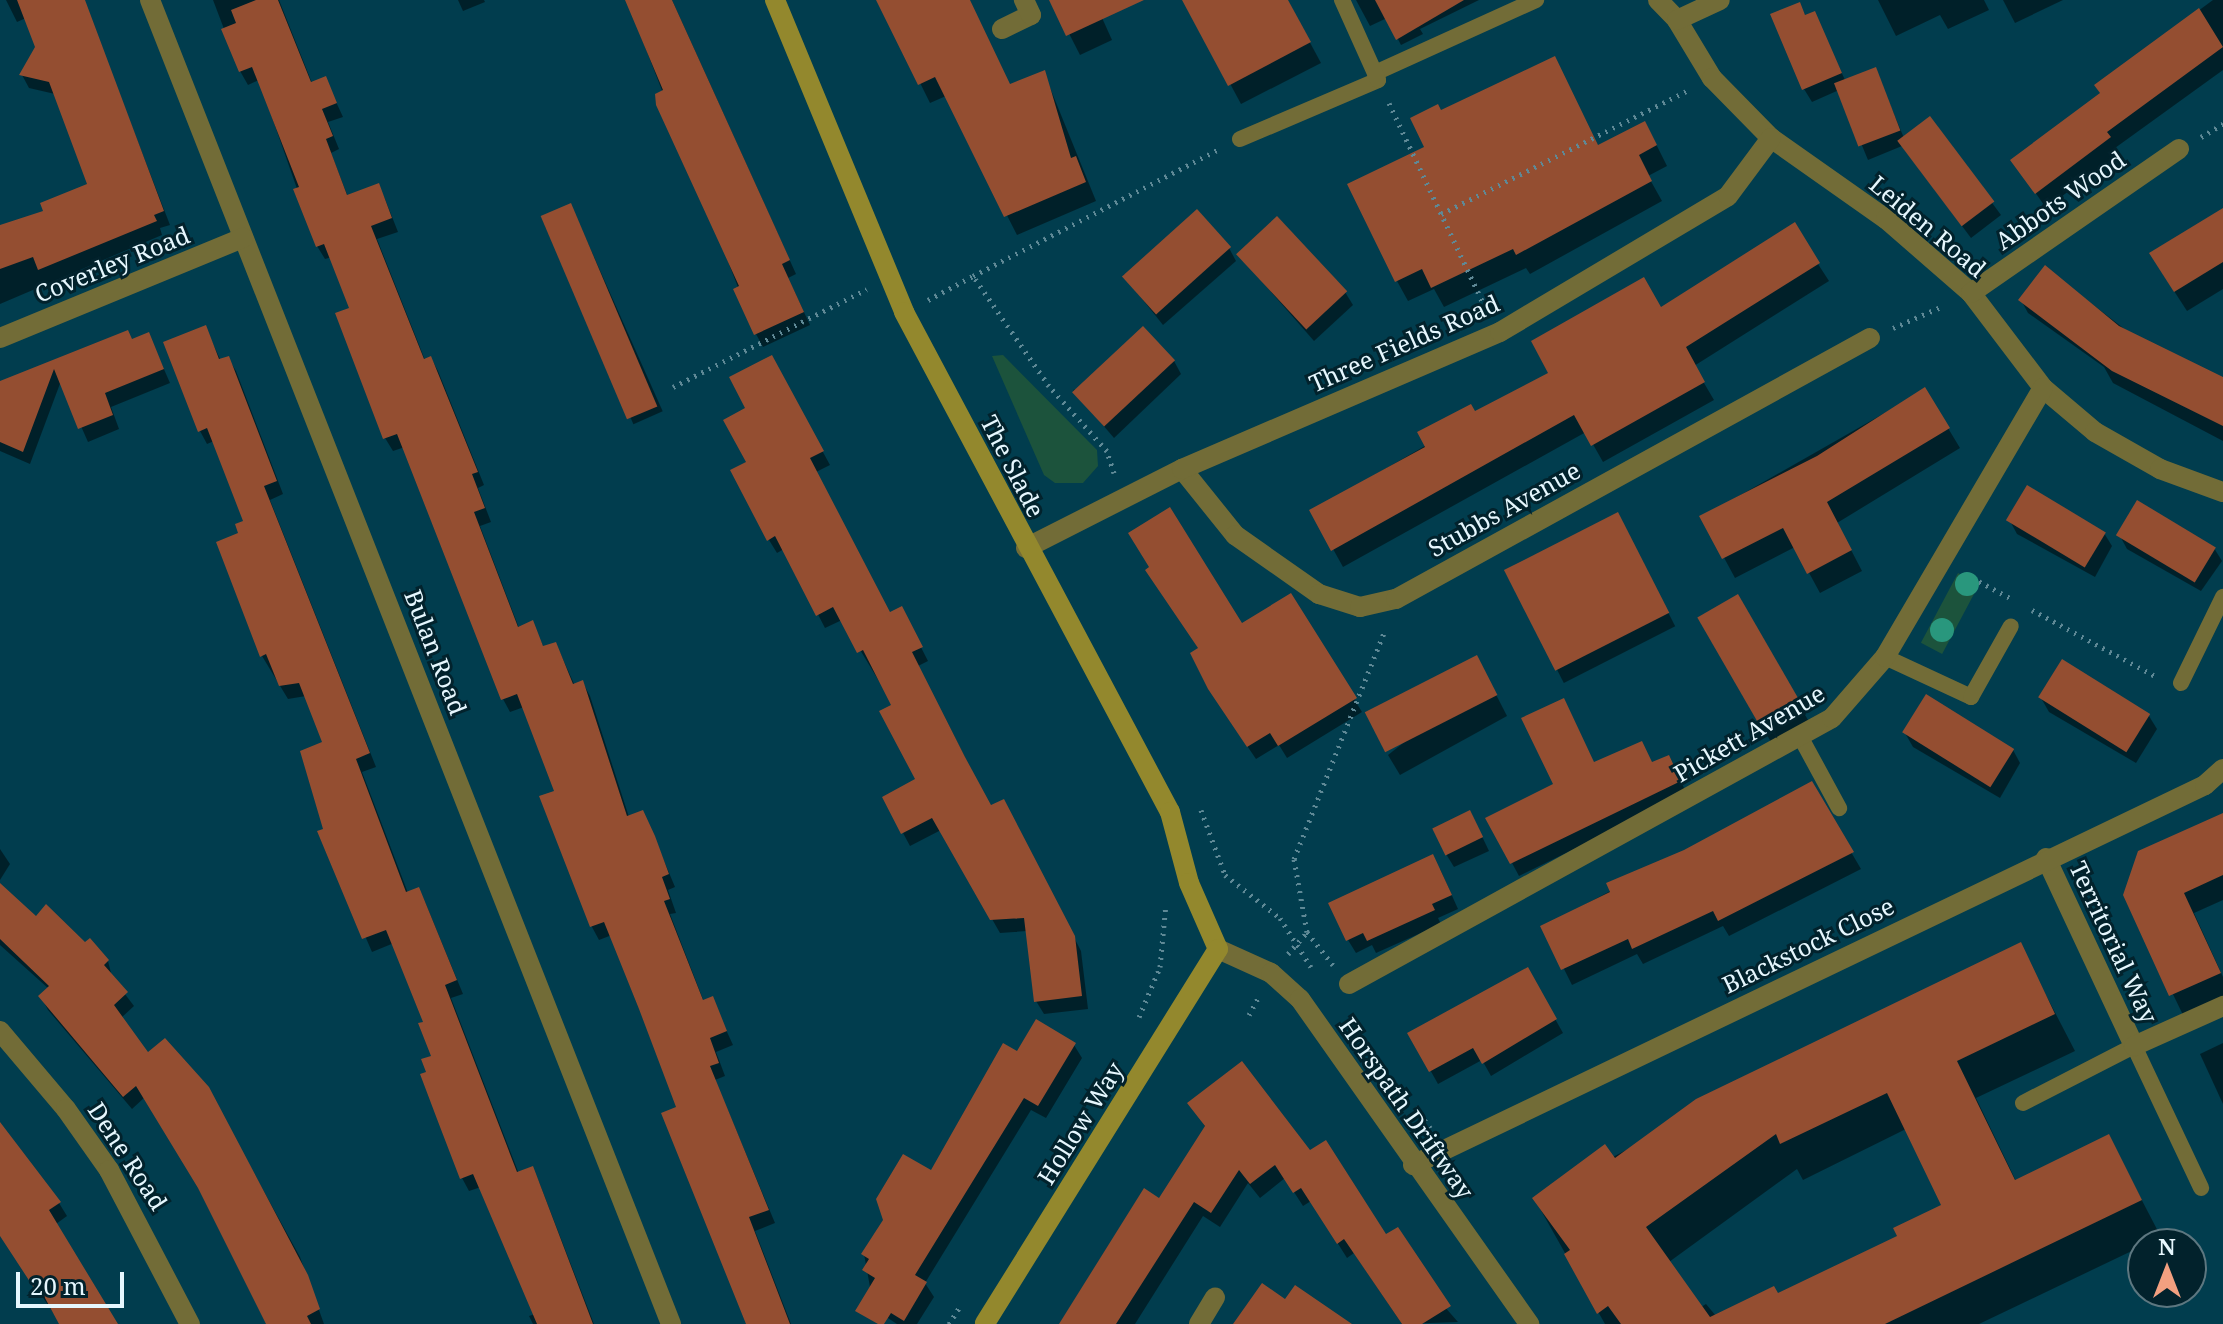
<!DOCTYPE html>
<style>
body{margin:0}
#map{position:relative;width:2223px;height:1324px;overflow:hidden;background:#013d4e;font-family:"Noto Serif",serif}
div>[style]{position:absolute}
.green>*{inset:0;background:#1c533c;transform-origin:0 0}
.shadow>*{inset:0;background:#0007;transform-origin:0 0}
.building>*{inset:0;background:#944e31;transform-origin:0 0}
.path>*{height:5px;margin-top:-2.5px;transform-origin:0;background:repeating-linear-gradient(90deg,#5f8996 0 2px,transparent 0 8px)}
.service>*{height:16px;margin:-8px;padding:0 8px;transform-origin:8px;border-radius:8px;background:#726c37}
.minor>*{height:20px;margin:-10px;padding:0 10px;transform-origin:10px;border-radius:10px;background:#726c37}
.tertiary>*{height:20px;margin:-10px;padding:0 10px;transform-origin:10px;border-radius:10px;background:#726c37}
.secondary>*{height:20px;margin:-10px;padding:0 10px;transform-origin:10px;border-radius:10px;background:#93882d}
.trees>*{width:24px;height:24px;margin:-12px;border-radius:50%;background:#29977d}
span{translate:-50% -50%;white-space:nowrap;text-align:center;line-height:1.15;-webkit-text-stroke:6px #02222c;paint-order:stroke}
.street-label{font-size:24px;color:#e6f7fe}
.north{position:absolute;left:2127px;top:1228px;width:80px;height:80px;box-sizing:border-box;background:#02222c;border:2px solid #5d7780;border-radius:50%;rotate:0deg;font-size:22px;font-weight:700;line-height:32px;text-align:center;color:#e6f7fe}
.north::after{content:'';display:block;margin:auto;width:28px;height:36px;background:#f2a080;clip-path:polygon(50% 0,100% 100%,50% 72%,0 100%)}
.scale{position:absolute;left:16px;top:1272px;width:108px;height:36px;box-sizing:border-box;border:4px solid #e6f7fe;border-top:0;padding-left:10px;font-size:24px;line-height:28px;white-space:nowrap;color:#e6f7fe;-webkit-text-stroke:6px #02222c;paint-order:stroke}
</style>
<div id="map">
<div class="green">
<div style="clip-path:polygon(1003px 355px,1097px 450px,1098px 466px,1083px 483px,1055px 483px,1044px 475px,992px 356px)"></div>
<div style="left:1958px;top:573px;width:24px;height:79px;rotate:28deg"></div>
</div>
<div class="shadow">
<div style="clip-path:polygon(6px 0,72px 0,85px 5px,170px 225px,160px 228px,162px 235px,0 304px,0 231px,46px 212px,90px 185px,55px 94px,29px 88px,22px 75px,37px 48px,26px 18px,17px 22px)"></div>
<div style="clip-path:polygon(213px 0,279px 0,312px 83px,325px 78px,343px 117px,328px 122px,339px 149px,331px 153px,348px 197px,378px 185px,385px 199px,398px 232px,377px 239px,425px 360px,431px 358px,438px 371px,484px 485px,478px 488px,491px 522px,480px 526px,519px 628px,532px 623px,544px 648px,556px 644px,575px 686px,583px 683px,590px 696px,629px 817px,649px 825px,675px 887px,668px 890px,676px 913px,670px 914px,704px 1002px,712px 999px,733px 1045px,716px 1052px,725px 1076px,715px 1080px,775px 1223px,755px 1231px,791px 1324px,748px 1324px,679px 1108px,612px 935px,599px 940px,592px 927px,542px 797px,557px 792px,524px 707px,510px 712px,503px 699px,405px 447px,393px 451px,385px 438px,337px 315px,352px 309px,332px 257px,325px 259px,317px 246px,259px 80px,248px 85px,240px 71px)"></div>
<div style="clip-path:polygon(458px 0,484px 0,485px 2px,463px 11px)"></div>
<div style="clip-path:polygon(627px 0,672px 0,796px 274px,788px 278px,810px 325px,763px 347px,756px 334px)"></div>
<div style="clip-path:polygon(879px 0,947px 0,1010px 86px,1044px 73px,1096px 201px,1017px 235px,946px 96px,930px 103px)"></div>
<div style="clip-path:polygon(1052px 0,1094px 0,1112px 40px,1080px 55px)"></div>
<div style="clip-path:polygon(1185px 0,1287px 0,1321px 63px,1241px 104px)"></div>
<div style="clip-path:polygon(1356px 0,1479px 0,1420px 29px,1423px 34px,1401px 45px,1387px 18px,1370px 26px)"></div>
<div style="clip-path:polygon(1878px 0,1984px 0,1989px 10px,1948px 29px,1940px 15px,1896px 36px)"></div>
<div style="clip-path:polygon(2003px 0,2063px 0,2015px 23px)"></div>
<div style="clip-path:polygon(2213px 0,2223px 0,2223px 70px,2115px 148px,2119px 154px,2046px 208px,2013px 160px,2101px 94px,2096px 86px)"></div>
<div style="clip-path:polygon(1799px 4px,1806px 17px,1814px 13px,1845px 80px,1875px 69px,1904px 138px,1930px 119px,2001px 215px,1971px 238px,1902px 146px,1868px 160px,1839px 90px,1812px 102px,1804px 89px)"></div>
<div style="clip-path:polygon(1441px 113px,1599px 147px,1656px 144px,1667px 166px,1648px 176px,1662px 201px,1530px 274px,1526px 268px,1444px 307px,1434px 289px,1408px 301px,1397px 281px,1427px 148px)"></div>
<div style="clip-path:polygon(2223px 210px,2223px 289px,2187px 311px,2163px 274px)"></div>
<div style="left:574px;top:212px;width:218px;height:32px;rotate:66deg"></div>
<div style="clip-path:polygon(1229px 248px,1236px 261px,1163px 325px,1123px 275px)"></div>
<div style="clip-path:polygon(1238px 254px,1345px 292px,1353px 305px,1314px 341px)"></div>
<div style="clip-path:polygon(1818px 264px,1829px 281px,1694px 366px,1714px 400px,1603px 462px,1586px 432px,1343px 567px,1312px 511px,1661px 310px)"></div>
<div style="clip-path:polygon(2045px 268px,2131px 334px,2223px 380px,2223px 441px,2113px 383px,2104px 367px,2028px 313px,2021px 300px)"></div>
<div style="clip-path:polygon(205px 327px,221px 361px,228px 358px,236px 371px,283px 494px,270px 500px,376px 767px,362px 772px,408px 893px,418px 889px,425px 902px,463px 994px,451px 998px,519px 1174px,532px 1169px,539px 1182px,594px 1324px,533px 1324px,529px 1316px,535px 1314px,481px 1187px,469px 1191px,462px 1178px,429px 1073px,434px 1057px,425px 1023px,394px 943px,372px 952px,320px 832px,325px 830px,324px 744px,306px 696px,288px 699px,262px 656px,241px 535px,246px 522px,214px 441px,207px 444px,200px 431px)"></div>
<div style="clip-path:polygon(149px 335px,170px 383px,111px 407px,119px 429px,88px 442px,61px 381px,30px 464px,0 451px,0 384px)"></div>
<div style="clip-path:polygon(771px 357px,830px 465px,816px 472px,890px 614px,908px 622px,928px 661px,918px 666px,991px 808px,1011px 814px,1081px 951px,1088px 1009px,1044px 1014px,1036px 1001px,1027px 931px,1000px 933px,941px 830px,910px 846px,903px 833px,917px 779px,894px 706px,842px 620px,825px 628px,784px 549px,777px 553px,769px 540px,749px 463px,748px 408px)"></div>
<div style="clip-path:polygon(1174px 361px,1181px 374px,1114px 438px,1073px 390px)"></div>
<div style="clip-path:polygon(1925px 390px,1960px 448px,1837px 523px,1862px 571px,1820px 593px,1795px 547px,1735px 578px,1702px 517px)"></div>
<div style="left:1618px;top:514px;width:126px;height:125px;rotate:63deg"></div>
<div style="clip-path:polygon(2010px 521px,2104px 533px,2112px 546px,2095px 577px,2017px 534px)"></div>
<div style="clip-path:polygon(2120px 536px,2214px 548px,2222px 561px,2201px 591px,2127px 549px)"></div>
<div style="clip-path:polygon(1152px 568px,1241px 626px,1291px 595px,1362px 712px,1287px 758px,1279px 745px,1256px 759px,1224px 712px,1200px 649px)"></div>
<div style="left:1737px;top:597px;width:148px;height:43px;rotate:60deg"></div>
<div style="clip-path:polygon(1487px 677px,1507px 716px,1400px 775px,1388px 755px)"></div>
<div style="clip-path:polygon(2041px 698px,2149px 716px,2157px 729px,2136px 763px,2049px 712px)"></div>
<div style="clip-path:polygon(1905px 733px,2013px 750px,2020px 763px,2000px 798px,1913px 747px)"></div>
<div style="clip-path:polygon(1595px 764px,1652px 764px,1675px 770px,1687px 794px,1519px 876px,1512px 863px)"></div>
<div style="clip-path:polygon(1811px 784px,1861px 869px,1729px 936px,1723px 926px,1643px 964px,1637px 954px,1572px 985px,1543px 927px)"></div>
<div style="clip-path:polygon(2223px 815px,2223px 900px,2194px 913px,2223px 977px,2223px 997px,2183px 1015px,2125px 895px)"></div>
<div style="clip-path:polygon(1477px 826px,1489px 851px,1454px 867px,1446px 854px)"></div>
<div style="clip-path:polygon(0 849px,10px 864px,0 880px)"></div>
<div style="clip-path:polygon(1440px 869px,1458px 909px,1438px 918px,1441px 924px,1376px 953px,1372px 945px,1356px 953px,1348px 940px)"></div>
<div style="clip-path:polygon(0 885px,36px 919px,108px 961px,112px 977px,134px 1006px,121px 1018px,147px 1055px,207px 1088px,300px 1257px,324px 1324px,267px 1324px,201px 1190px,145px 1097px,132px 1109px,48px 1010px,41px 997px,49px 989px,0 945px)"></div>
<div style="clip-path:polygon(evenodd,2020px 945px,2075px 1051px,1976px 1098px,2016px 1181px,2109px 1137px,2161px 1237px,1979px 1324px,1605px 1324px,1534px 1198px,2020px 945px,1906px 1129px,1943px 1205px,1899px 1237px,1777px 1295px,1716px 1316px,1706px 1304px,1701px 1307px,1669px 1262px,1797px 1169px,1803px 1180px,1906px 1129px)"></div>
<div style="clip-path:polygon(1527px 969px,1563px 1033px,1491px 1076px,1482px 1060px,1438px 1084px,1410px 1034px)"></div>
<div style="clip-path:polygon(2223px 1043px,2223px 1104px,2200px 1054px)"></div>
<div style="clip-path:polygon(1074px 1045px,1082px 1058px,1046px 1118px,1031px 1110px,925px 1283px,934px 1297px,917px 1324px,897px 1324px,874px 1309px,864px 1254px,931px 1173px,1017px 1054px)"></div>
<div style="clip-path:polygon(1190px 1103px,1310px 1153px,1458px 1322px,1402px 1324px,1354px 1253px,1347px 1258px,1311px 1201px,1303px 1206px,1285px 1178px,1260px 1198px,1248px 1183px,1220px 1227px,1203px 1216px,1135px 1324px,1061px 1324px,1160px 1201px,1206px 1128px)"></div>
<div style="clip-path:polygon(0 1125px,59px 1203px,67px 1216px,56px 1224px,116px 1324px,61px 1324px,24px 1270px,0 1220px)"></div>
</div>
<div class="building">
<div style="clip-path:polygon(17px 0,85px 0,164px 211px,154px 215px,157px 221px,38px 270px,33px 257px,0 269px,0 225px,43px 211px,40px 203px,87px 184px,49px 82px,19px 75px,35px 47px)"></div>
<div style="clip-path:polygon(256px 0,278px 0,311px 82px,326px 76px,337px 103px,322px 109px,333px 136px,326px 139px,347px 195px,379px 183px,392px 218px,371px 226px,424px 359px,431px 356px,478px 472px,472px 474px,485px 508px,474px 512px,518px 627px,533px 620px,543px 646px,556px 642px,573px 684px,583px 680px,627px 816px,643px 810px,655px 836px,669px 874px,662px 877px,670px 899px,664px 901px,703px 1000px,713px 996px,727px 1031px,710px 1038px,719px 1063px,710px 1066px,769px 1210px,749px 1217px,790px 1324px,746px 1324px,661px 1113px,676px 1107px,639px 1009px,604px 922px,590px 927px,539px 796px,554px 791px,517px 694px,501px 700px,397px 434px,383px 439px,335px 313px,349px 308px,324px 244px,316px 247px,293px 189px,299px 187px,252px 67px,239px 72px,221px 29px,236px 23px,231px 10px)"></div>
<div style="clip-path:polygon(625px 0,672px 0,790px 260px,782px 264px,804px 312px,754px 335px,733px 289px,739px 286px,656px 105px,655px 94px,663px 90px)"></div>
<div style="clip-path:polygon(876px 0,970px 0,1010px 84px,1045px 70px,1071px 158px,1076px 156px,1086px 182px,1004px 217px,935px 77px,918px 85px)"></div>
<div style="clip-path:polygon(1049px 0,1144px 0,1066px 36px)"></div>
<div style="clip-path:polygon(1182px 0,1288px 0,1311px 42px,1228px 86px)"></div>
<div style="clip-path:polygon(1375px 0,1464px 0,1396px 40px)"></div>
<div style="clip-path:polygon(1800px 2px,1805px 15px,1815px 11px,1842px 73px,1802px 90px,1770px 14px)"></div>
<div style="clip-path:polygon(2199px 8px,2223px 47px,2107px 132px,2111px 137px,2035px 194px,2010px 160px,2100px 93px,2094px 85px)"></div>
<div style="clip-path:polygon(1555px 56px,1598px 145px,1645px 121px,1657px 145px,1639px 155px,1652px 181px,1516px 255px,1513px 249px,1431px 288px,1422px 269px,1395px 282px,1347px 184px,1424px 147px,1410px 118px,1438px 104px,1441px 110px)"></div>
<div style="left:1876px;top:67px;width:68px;height:45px;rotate:69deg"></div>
<div style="left:1930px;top:116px;width:107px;height:41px;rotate:53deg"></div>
<div style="left:571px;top:203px;width:221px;height:33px;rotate:67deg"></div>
<div style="clip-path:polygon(2223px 208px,2223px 262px,2174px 292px,2149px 253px)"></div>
<div style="left:1197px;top:209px;width:51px;height:101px;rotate:48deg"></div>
<div style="left:1277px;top:216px;width:103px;height:56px;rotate:47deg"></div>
<div style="clip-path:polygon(1795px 222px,1820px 263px,1686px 347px,1705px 382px,1591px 446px,1574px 415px,1331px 551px,1309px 510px,1425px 447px,1417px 432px,1471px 404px,1475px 411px,1548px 373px,1531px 341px,1644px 277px,1661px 307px)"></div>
<div style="clip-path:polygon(2045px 265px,2119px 326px,2223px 377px,2223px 426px,2112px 371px,2018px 300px)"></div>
<div style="clip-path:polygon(206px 325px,219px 359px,229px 356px,277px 481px,264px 486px,370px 753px,356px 759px,406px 892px,419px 887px,457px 980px,445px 985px,517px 1172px,533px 1166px,593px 1324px,537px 1324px,473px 1174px,460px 1179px,437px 1119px,420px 1074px,426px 1072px,421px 1059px,431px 1056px,418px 1023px,423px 1022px,386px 930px,362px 939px,317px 831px,323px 829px,300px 751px,322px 742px,299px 683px,279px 686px,266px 654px,260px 657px,216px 542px,238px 533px,235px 524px,243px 521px,207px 428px,198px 432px,163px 342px)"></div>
<div style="left:1143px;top:326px;width:47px;height:97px;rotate:47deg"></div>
<div style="clip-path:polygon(128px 330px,132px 339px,149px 332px,164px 369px,105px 393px,113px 415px,78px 429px,54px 369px,23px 452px,0 442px,0 381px)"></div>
<div style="clip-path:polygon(772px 355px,824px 451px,810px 458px,890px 612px,902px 606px,923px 647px,912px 652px,965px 757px,991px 805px,1004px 799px,1075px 936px,1082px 996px,1034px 1002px,1024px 918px,990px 920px,932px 818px,901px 834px,882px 797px,915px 779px,879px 711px,891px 705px,863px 650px,857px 653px,833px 607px,816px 616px,775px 536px,767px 541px,730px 470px,746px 462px,723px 420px,745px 408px,729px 377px)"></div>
<div style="clip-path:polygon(1925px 387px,1950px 428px,1827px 502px,1852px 550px,1807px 574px,1783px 528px,1722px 559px,1699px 516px,1817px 456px)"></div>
<div style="left:2027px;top:485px;width:92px;height:41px;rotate:31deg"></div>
<div style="left:2137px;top:500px;width:92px;height:41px;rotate:31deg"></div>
<div style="clip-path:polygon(1170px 507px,1242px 623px,1291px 593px,1357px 698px,1278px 746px,1270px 733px,1247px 747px,1208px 689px,1190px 653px,1198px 648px,1145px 570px,1149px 567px,1128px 533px)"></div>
<div style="left:1618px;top:512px;width:113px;height:128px;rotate:63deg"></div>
<div style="left:1738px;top:594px;width:127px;height:47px;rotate:60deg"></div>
<div style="left:1477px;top:655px;width:45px;height:126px;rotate:63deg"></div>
<div style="left:2062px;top:659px;width:104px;height:45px;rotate:32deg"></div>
<div style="left:1926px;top:694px;width:104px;height:45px;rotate:32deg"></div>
<div style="clip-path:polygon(1564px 698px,1594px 762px,1642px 741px,1652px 762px,1669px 755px,1681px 781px,1510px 864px,1485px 818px,1553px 784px,1521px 718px)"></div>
<div style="clip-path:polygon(1812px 781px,1854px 852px,1718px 921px,1713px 911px,1632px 949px,1628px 939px,1561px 970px,1540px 926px,1610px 892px,1606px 883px,1684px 850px)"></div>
<div style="left:1470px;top:810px;width:30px;height:42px;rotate:64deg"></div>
<div style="clip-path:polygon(2223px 813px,2223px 875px,2184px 893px,2221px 973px,2169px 996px,2123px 895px,2138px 851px)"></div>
<div style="clip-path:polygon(1433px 854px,1452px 895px,1432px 904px,1435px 910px,1367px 941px,1363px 933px,1346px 941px,1328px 903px)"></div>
<div style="clip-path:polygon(0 883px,36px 916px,46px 904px,85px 942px,90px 938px,109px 960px,104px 965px,128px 992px,114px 1005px,148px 1052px,165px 1038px,209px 1087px,308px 1275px,320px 1309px,307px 1316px,311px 1324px,266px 1324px,198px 1188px,136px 1086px,123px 1097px,38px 996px,49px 986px,0 939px)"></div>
<div style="clip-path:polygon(evenodd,2021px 942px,2055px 1014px,1957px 1061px,2015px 1180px,2109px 1134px,2142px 1200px,1885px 1324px,1621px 1324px,1608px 1306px,1597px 1314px,1564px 1254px,1570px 1250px,1532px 1198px,1605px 1144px,1615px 1158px,1696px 1099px,2021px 942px,1887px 1093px,1941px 1205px,1893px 1228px,1897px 1236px,1778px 1293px,1774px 1286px,1710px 1317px,1646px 1227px,1776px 1134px,1780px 1144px,1887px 1093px)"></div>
<div style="clip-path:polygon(1528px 967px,1557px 1019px,1482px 1064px,1473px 1048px,1429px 1072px,1407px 1033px)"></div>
<div style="clip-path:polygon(1036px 1019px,1076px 1043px,1038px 1106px,1024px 1098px,915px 1275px,927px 1282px,904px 1321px,891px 1313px,884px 1324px,878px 1324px,855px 1311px,875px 1278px,862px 1270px,869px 1259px,861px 1254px,883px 1220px,876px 1199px,903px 1154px,931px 1170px,1003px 1043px,1017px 1051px)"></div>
<div style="clip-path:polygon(1242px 1061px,1310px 1150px,1326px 1140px,1386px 1234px,1398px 1227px,1451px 1306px,1422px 1324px,1402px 1324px,1344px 1239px,1337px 1244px,1301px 1188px,1293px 1193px,1275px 1165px,1250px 1184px,1239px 1170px,1211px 1213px,1194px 1202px,1116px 1324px,1059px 1324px,1144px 1188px,1159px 1198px,1205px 1126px,1187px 1103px)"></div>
<div style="clip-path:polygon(0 1122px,61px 1202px,49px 1210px,118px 1324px,59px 1324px,38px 1285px,34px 1288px,0 1236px)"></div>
<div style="clip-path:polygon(1262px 1283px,1285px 1299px,1295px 1285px,1352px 1324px,1233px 1324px)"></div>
</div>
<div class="path">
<div style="left:1389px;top:103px;width:225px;rotate:64.8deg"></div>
<div style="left:2201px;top:137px;width:26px;rotate:-31deg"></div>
<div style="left:1441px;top:214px;width:275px;rotate:-26.6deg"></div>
<div style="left:928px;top:300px;width:51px;rotate:-28.1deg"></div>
<div style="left:1893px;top:328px;width:55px;rotate:-23.7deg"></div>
<div style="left:673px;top:387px;width:217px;rotate:-26.8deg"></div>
<div style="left:1114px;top:473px;width:23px;rotate:-108deg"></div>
<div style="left:1107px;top:451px;width:87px;rotate:-131.7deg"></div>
<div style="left:1049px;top:386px;width:134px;rotate:-124.6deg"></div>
<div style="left:973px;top:276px;width:277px;rotate:-27.3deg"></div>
<div style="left:1965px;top:574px;width:53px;rotate:28deg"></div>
<div style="left:2032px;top:610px;width:142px;rotate:28.2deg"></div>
<div style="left:1201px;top:810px;width:69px;rotate:69.7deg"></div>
<div style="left:1225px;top:875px;width:70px;rotate:38deg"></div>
<div style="left:1280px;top:918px;width:58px;rotate:57.7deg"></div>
<div style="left:1307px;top:932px;width:42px;rotate:51.8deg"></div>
<div style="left:1288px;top:954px;width:29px;rotate:-49deg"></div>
<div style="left:1307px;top:932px;width:74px;rotate:-100.1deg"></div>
<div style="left:1294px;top:859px;width:246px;rotate:-68.3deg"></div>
<div style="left:1249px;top:1015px;width:19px;rotate:-62deg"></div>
<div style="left:1139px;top:1017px;width:54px;rotate:-67.2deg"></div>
<div style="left:1160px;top:967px;width:63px;rotate:-84.6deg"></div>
<div style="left:1415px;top:1107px;width:26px;rotate:54deg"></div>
<div style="left:949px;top:1324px;width:19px;rotate:-58deg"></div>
</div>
<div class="service">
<div style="left:1375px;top:73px;width:177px;rotate:-24.4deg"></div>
<div style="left:1240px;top:139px;width:150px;rotate:-23.1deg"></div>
<div style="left:1378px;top:80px;width:88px;rotate:-114.2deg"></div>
<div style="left:1885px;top:657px;width:95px;rotate:24.9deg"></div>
<div style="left:1971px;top:697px;width:81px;rotate:-60.6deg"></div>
<div style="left:2181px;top:683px;width:96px;rotate:-64deg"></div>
<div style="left:1801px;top:738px;width:80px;rotate:61.5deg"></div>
<div style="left:2023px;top:1103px;width:125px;rotate:-27.2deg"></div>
<div style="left:2134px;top:1046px;width:157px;rotate:64.7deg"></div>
</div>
<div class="minor">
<div style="left:150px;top:0;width:1423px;rotate:68.52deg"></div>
<div style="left:1658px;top:0;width:28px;rotate:46deg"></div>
<div style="left:1677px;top:20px;width:68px;rotate:58.9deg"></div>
<div style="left:1712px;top:78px;width:84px;rotate:45.5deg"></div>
<div style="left:1771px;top:138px;width:141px;rotate:35.2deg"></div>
<div style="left:1886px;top:219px;width:113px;rotate:41deg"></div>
<div style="left:1971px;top:293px;width:119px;rotate:52.8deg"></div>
<div style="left:2043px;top:388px;width:68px;rotate:40.2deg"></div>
<div style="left:2095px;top:432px;width:75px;rotate:29.6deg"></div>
<div style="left:2160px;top:469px;width:67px;rotate:20.1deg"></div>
<div style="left:1677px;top:20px;width:47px;rotate:-24.9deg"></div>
<div style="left:1002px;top:29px;width:32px;rotate:-26deg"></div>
<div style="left:1031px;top:15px;width:17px;rotate:-115deg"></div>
<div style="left:1971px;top:293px;width:253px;rotate:-34.7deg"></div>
<div style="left:0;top:338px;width:263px;rotate:-22.4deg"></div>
<div style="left:1182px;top:469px;width:85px;rotate:51.2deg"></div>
<div style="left:1235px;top:535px;width:103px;rotate:35.1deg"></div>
<div style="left:1319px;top:594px;width:43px;rotate:17.6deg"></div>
<div style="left:1360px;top:607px;width:37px;rotate:-13deg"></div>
<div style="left:1396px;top:599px;width:541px;rotate:-28.84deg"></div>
<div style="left:1026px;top:548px;width:175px;rotate:-26.9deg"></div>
<div style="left:1182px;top:469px;width:346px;rotate:-23.3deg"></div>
<div style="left:1500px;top:332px;width:265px;rotate:-30.8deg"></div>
<div style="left:1728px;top:196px;width:72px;rotate:-53.4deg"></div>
<div style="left:2046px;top:858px;width:208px;rotate:64.9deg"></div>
<div style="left:2134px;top:1046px;width:98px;rotate:-24.2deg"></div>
<div style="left:1349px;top:984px;width:551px;rotate:-28.84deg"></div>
<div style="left:1832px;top:718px;width:81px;rotate:-49deg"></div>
<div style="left:1885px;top:657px;width:312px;rotate:-59.6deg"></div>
<div style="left:0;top:1031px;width:102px;rotate:49.8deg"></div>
<div style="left:66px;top:1109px;width:75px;rotate:54.8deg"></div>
<div style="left:109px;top:1170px;width:174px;rotate:62.3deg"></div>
<div style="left:1413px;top:1165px;width:878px;rotate:-25.63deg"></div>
<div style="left:2205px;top:785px;width:24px;rotate:-42deg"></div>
<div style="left:1199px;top:1324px;width:31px;rotate:-59deg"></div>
</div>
<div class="tertiary">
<div style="left:1218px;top:949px;width:58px;rotate:24.4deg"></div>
<div style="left:1271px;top:973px;width:39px;rotate:42deg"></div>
<div style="left:1300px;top:999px;width:398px;rotate:54.8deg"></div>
</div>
<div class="secondary">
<div style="left:775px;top:0;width:338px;rotate:67.5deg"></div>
<div style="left:904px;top:312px;width:566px;rotate:61.99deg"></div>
<div style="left:1170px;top:812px;width:73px;rotate:75deg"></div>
<div style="left:1189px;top:883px;width:72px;rotate:66.3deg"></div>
<div style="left:1218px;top:949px;width:441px;rotate:121.9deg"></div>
</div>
<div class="trees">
<div style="left:1967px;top:584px"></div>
<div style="left:1942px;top:630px"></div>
</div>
<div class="street-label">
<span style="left:2060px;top:200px;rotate:-35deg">Abbots Wood</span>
<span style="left:1928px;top:226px;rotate:40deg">Leiden Road</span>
<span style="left:112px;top:264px;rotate:-22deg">Coverley Road</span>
<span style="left:1404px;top:343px;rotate:-24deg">Three Fields Road</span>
<span style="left:1013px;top:466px;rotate:63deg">The Slade</span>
<span style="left:1504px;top:509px;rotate:-29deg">Stubbs Avenue</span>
<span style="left:436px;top:652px;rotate:69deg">Bulan Road</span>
<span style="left:1749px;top:733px;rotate:-30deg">Pickett Avenue</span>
<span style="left:2114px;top:942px;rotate:65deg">Territorial Way</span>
<span style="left:1808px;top:945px;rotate:-26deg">Blackstock Close</span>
<span style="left:1407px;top:1108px;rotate:55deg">Horspath Driftway</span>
<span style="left:1080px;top:1123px;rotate:-58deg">Hollow Way</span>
<span style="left:128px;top:1156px;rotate:57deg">Dene Road</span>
</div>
<div class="north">N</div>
<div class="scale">20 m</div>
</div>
